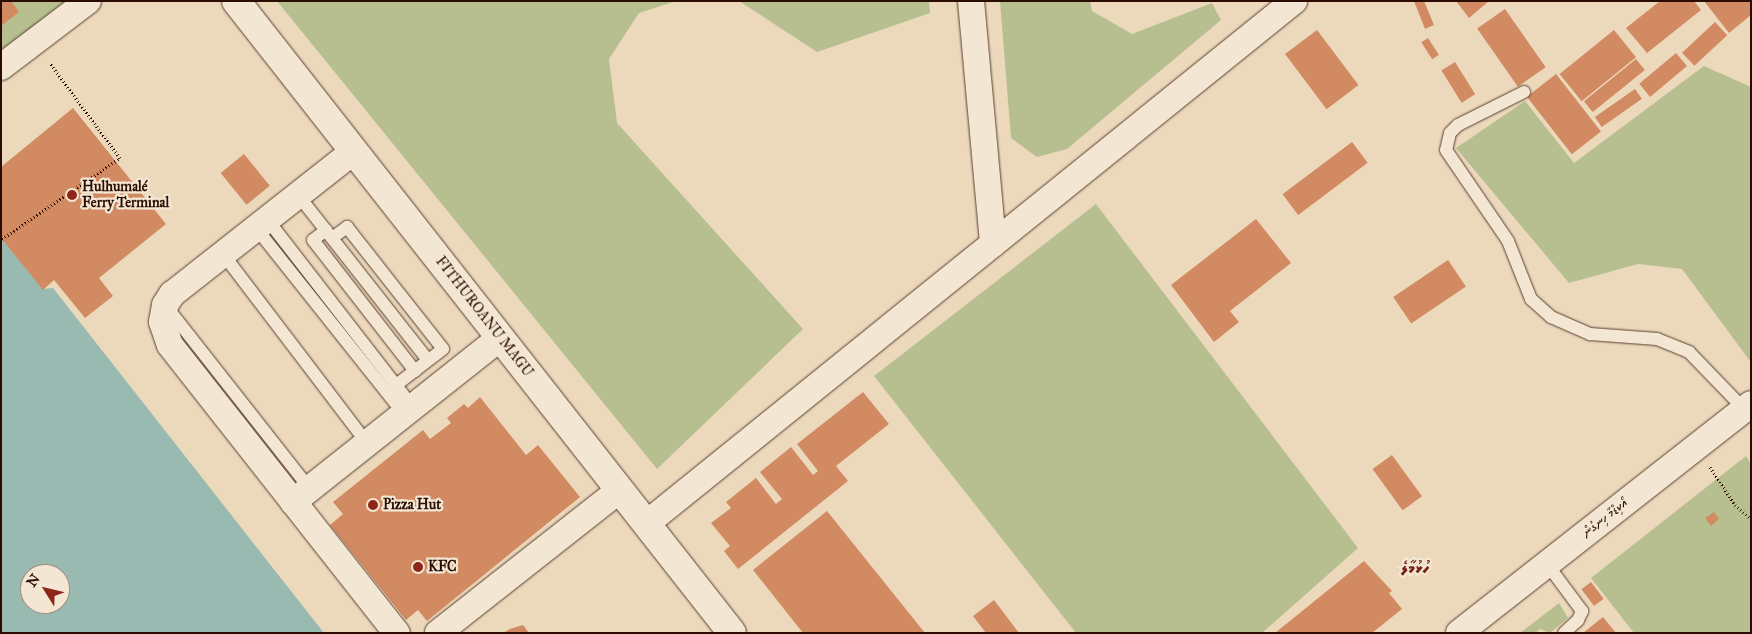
<!DOCTYPE html>
<meta charset="utf-8">
<style>
body{margin:0}
#map{position:relative;width:1752px;height:634px;overflow:hidden;background:#ecd9bc;font-family:"IM FELL Great Primer","Noto Sans Thaana",serif}
div>[style]{position:absolute}
.green>*{inset:0;background:#b7bf91}
.water>*{inset:0;background:#99bab0}
.building>*{inset:0;background:#d18a62;transform-origin:0 0}
.path>*{height:3px;margin-top:-1.5px;transform-origin:0;background:repeating-linear-gradient(90deg,#2a0c00 0 1px,transparent 0 3.5px)}
.roads{filter:drop-shadow(0 0 1px #5a3f2f) drop-shadow(0 0 1px #5a3f2f)}
.lane>*{height:12px;margin:-6px;padding:0 6px;transform-origin:6px;border-radius:6px;background:#f3e6d3}
.street>*{height:26px;margin:-13px;padding:0 13px;transform-origin:13px;border-radius:13px;background:#f3e6d3}
.secondary>*{height:28px;margin:-14px;padding:0 14px;transform-origin:14px;border-radius:14px;background:#f3e6d3}
.dots>*{width:14px;height:14px;translate:-50% -50%;box-sizing:border-box;border:2px solid #f3e6d3;border-radius:50%}
span{translate:-50% -50%;white-space:nowrap;text-align:center;line-height:1.15;-webkit-text-stroke:4.5px #f3e6d3;paint-order:stroke}
.poi-label{font-size:14px;color:#2a0c00;font-weight:700}
.left{translate:0 -50%;text-align:left}
.street-label{font-size:14px;color:#2a0c00}
.district-label{font-size:19px;color:#7a1f14;font-weight:700}
.frame{position:absolute;inset:0;border:2px solid #2a0c00;pointer-events:none}
.north{position:absolute;left:20px;top:564px;width:50px;height:50px;box-sizing:border-box;background:#f3e6d3;border:1px solid #a38f7f;border-radius:50%;rotate:306deg;font-size:14px;font-weight:700;line-height:20px;text-align:center;color:#2a0c00}
.north::after{content:'';display:block;margin:auto;width:18px;height:22px;background:#8f2418;clip-path:polygon(50% 0,100% 100%,50% 72%,0 100%)}
</style>
<div id="map">
<div class="green">
<div style="clip-path:polygon(1px 1px,88px 1px,1px 67px)"></div>
<div style="clip-path:polygon(277px 1px,676px 1px,639px 13px,609px 59px,617px 123px,803px 329px,657px 469px)"></div>
<div style="clip-path:polygon(739px 1px,929px 1px,930px 13px,817px 52px)"></div>
<div style="clip-path:polygon(1000px 1px,1090px 1px,1092px 11px,1132px 34px,1212px 3px,1221px 20px,1067px 149px,1037px 157px,1011px 138px)"></div>
<div style="clip-path:polygon(1704px 66px,1751px 87px,1750px 361px,1682px 269px,1638px 264px,1569px 283px,1456px 148px,1525px 101px,1574px 163px)"></div>
<div style="clip-path:polygon(1096px 204px,1358px 548px,1262px 633px,1076px 633px,874px 376px)"></div>
<div style="clip-path:polygon(1746px 456px,1751px 464px,1751px 633px,1634px 633px,1591px 578px)"></div>
<div style="clip-path:polygon(1559px 603px,1568px 618px,1550px 633px,1540px 629px,1535px 633px,1520px 633px)"></div>
</div>
<div class="water">
<div style="clip-path:polygon(evenodd,1px 238px,43px 289px,53px 288px,324px 633px,1px 633px,1px 238px,30px 574px,60px 574px,60px 604px,30px 604px,30px 574px)"></div>
</div>
<div class="building">
<div style="clip-path:polygon(1px 1px,11px 1px,19px 12px,1px 26px)"></div>
<div style="clip-path:polygon(1414px 1px,1424px 1px,1434px 25px,1425px 29px)"></div>
<div style="clip-path:polygon(1456px 1px,1489px 1px,1469px 18px)"></div>
<div style="clip-path:polygon(1660px 1px,1694px 1px,1701px 10px,1647px 53px,1626px 28px)"></div>
<div style="clip-path:polygon(1704px 1px,1751px 1px,1751px 15px,1729px 33px)"></div>
<div style="left:1505px;top:9px;width:71px;height:34px;rotate:55deg"></div>
<div style="left:1715px;top:22px;width:18px;height:45px;rotate:47deg"></div>
<div style="left:1317px;top:30px;width:69px;height:40px;rotate:53deg"></div>
<div style="left:1614px;top:30px;width:35px;height:70px;rotate:51deg"></div>
<div style="left:1428px;top:38px;width:20px;height:8px;rotate:57deg"></div>
<div style="left:1676px;top:53px;width:17px;height:48px;rotate:50deg"></div>
<div style="left:1636px;top:59px;width:14px;height:67px;rotate:51deg"></div>
<div style="left:1455px;top:62px;width:38px;height:16px;rotate:58deg"></div>
<div style="left:1556px;top:74px;width:73px;height:37px;rotate:52deg"></div>
<div style="left:1635px;top:89px;width:12px;height:49px;rotate:55deg"></div>
<div style="clip-path:polygon(73px 108px,166px 224px,99px 278px,113px 296px,85px 318px,54px 280px,43px 290px,1px 238px,1px 167px)"></div>
<div style="left:1352px;top:142px;width:26px;height:87px;rotate:53deg"></div>
<div style="left:244px;top:154px;width:41px;height:30px;rotate:51deg"></div>
<div style="clip-path:polygon(1256px 219px,1291px 263px,1230px 311px,1239px 322px,1214px 342px,1171px 285px)"></div>
<div style="left:1448px;top:260px;width:32px;height:66px;rotate:56deg"></div>
<div style="clip-path:polygon(863px 392px,889px 424px,836px 466px,848px 481px,738px 569px,724px 551px,730px 546px,711px 523px,731px 508px,726px 502px,756px 478px,776px 504px,782px 499px,760px 472px,791px 447px,813px 475px,818px 471px,797px 444px)"></div>
<div style="clip-path:polygon(480px 397px,526px 455px,538px 445px,580px 497px,427px 621px,418px 610px,406px 620px,330px 525px,343px 514px,333px 502px,423px 430px,430px 439px,451px 423px,447px 418px,464px 404px,468px 408px)"></div>
<div style="left:1392px;top:455px;width:51px;height:24px;rotate:54deg"></div>
<div style="clip-path:polygon(827px 511px,925px 633px,803px 633px,753px 570px)"></div>
<div style="clip-path:polygon(1714px 512px,1719px 519px,1711px 526px,1705px 518px)"></div>
<div style="clip-path:polygon(1364px 561px,1392px 591px,1389px 593px,1402px 609px,1372px 633px,1275px 633px)"></div>
<div style="left:1591px;top:582px;width:21px;height:12px;rotate:53deg"></div>
<div style="clip-path:polygon(994px 600px,1019px 633px,986px 633px,973px 616px)"></div>
<div style="clip-path:polygon(1603px 617px,1616px 633px,1583px 633px)"></div>
<div style="clip-path:polygon(523px 625px,529px 633px,503px 633px,510px 629px)"></div>
</div>
<div class="path">
<div style="left:2px;top:239px;width:143px;rotate:-34.5deg"></div>
<div style="left:120px;top:158px;width:118px;rotate:-126.4deg"></div>
<div style="left:1710px;top:467px;width:45px;rotate:56.7deg"></div>
<div style="left:1735px;top:505px;width:21px;rotate:41deg"></div>
</div>
<div class="roads">
<div class="lane">
<div style="left:1524px;top:92px;width:74px;rotate:153.4deg"></div>
<div style="left:1458px;top:125px;width:11px;rotate:135deg"></div>
<div style="left:1450px;top:133px;width:17px;rotate:103deg"></div>
<div style="left:1446px;top:150px;width:110px;rotate:55.7deg"></div>
<div style="left:1508px;top:241px;width:62px;rotate:68.4deg"></div>
<div style="left:1531px;top:299px;width:27px;rotate:42deg"></div>
<div style="left:1551px;top:317px;width:43px;rotate:23.6deg"></div>
<div style="left:1590px;top:334px;width:67px;rotate:4.3deg"></div>
<div style="left:1657px;top:339px;width:35px;rotate:22deg"></div>
<div style="left:1689px;top:352px;width:79px;rotate:46deg"></div>
<div style="left:298px;top:195px;width:210px;rotate:51.8deg"></div>
<div style="left:267px;top:219px;width:238px;rotate:52.2deg"></div>
<div style="left:256px;top:228px;width:238px;rotate:51.5deg"></div>
<div style="left:326px;top:230px;width:16px;rotate:142deg"></div>
<div style="left:313px;top:240px;width:166px;rotate:52.1deg"></div>
<div style="left:332px;top:238px;width:19px;rotate:-36deg"></div>
<div style="left:347px;top:227px;width:155px;rotate:51.8deg"></div>
<div style="left:443px;top:349px;width:59px;rotate:142.5deg"></div>
<div style="left:223px;top:254px;width:238px;rotate:52.7deg"></div>
<div style="left:166px;top:306px;width:233px;rotate:51.8deg"></div>
<div style="left:1547px;top:564px;width:59px;rotate:53.3deg"></div>
<div style="left:1582px;top:611px;width:10px;rotate:114deg"></div>
<div style="left:1578px;top:620px;width:19px;rotate:137deg"></div>
</div>
<div class="street">
<div style="left:971px;top:1px;width:244px;rotate:84.8deg"></div>
<div style="left:1px;top:67px;width:109px;rotate:-37.2deg"></div>
<div style="left:354px;top:151px;width:231px;rotate:141.8deg"></div>
<div style="left:172px;top:294px;width:13px;rotate:122deg"></div>
<div style="left:165px;top:305px;width:17px;rotate:100deg"></div>
<div style="left:162px;top:322px;width:24px;rotate:71deg"></div>
<div style="left:170px;top:345px;width:367px;rotate:51.8deg"></div>
<div style="left:293px;top:502px;width:264px;rotate:-38.4deg"></div>
<div style="left:646px;top:524px;width:833px;rotate:-38.91deg"></div>
<div style="left:438px;top:633px;width:231px;rotate:-38.2deg"></div>
<div style="left:1459px;top:633px;width:371px;rotate:-38.1deg"></div>
</div>
<div class="secondary">
<div style="left:236px;top:1px;width:803px;rotate:51.87deg"></div>
</div>
</div>
<div class="dots">
<div style="left:72px;top:195px;background:#8f2418"></div>
<div style="left:373px;top:505px;background:#8f2418"></div>
<div style="left:418px;top:567px;background:#8f2418"></div>
</div>
<div class="poi-label">
<span class="left" style="left:82px;top:195px">Hulhumalé<br>Ferry Terminal</span>
<span class="left" style="left:383px;top:505px">Pizza Hut</span>
<span class="left" style="left:428px;top:567px">KFC</span>
</div>
<div class="street-label">
<span style="left:484px;top:317px;rotate:52deg">FITHUROANU MAGU</span>
<span style="left:1605px;top:518px;rotate:-38deg">އޯކިޑްމާ ހިނގުން</span>
</div>
<div class="district-label">
<span style="left:1415px;top:568px">ހުޅުމާލެ</span>
</div>
<div class="frame"></div>
<div class="north">N</div>
</div>
